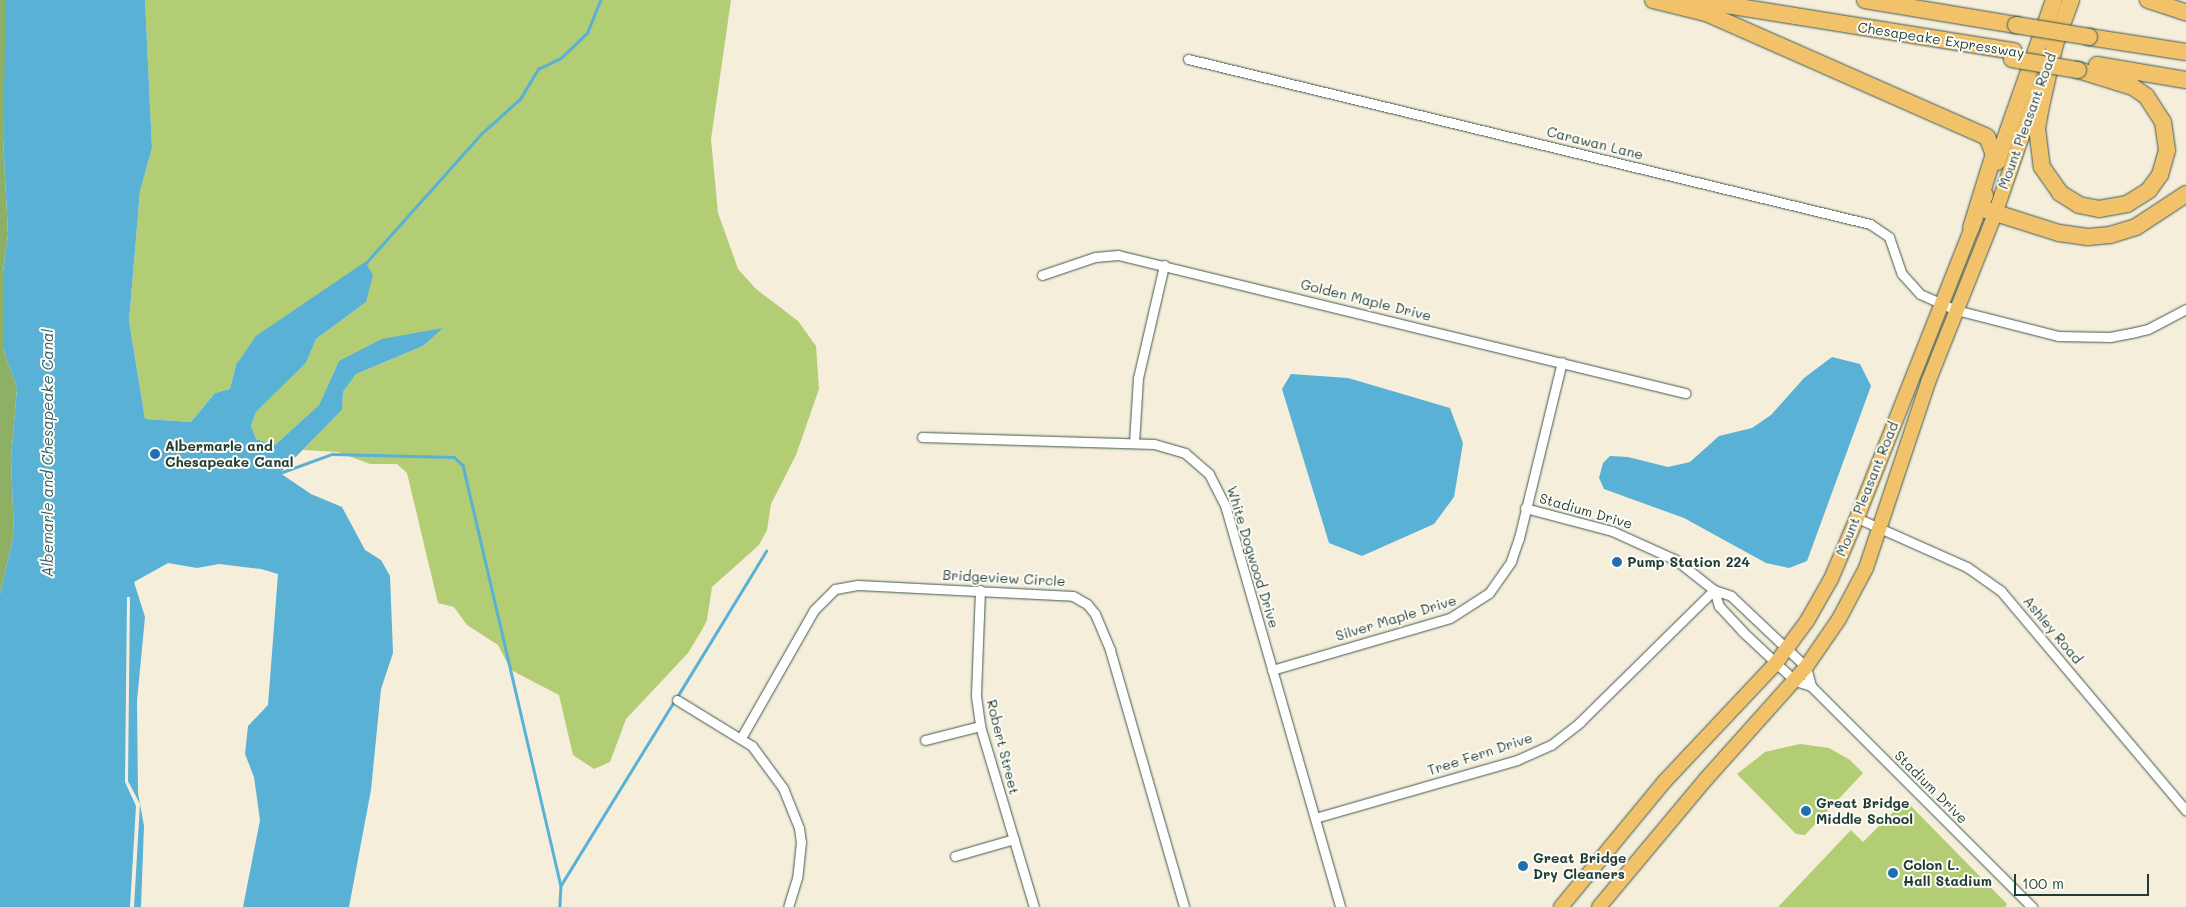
<!DOCTYPE html>
<style>
body{margin:0}
#map{position:relative;width:2186px;height:907px;overflow:hidden;background:#f5eedb;font-family:Mali,sans-serif}
div>[style]{position:absolute}
.green>*{inset:0;background:#b2cd73}
.forest>*{inset:0;background:#8db065}
.water>*{inset:0;background:#59b1d6}
.pier>*{inset:0;background:#f5eedb}
.stream>*{height:2.5px;margin:-1.25px;padding:0 1.25px;transform-origin:1.25px;border-radius:1.25px;background:#59b1d6}
.roads{filter:drop-shadow(0 0 1px #3f584d) drop-shadow(0 0 1px #3f584d)}
.street>*{height:9px;margin:-4.5px;padding:0 4.5px;transform-origin:4.5px;border-radius:4.5px;background:#fff}
.primary>*{height:14px;margin:-7px;padding:0 7px;transform-origin:7px;border-radius:7px;background:#f2c26a}
.highway>*{height:16px;margin:-8px;padding:0 8px;transform-origin:8px;border-radius:8px;background:#f2c26a}
.bridges{filter:drop-shadow(0 0 1px #3f584d) drop-shadow(0 0 1px #3f584d)}
.highway-bridge>*{height:16px;margin:-8px;padding:0 8px;transform-origin:8px;border-radius:8px;background:#f2c26a}
.dots>*{width:14px;height:14px;translate:-50% -50%;box-sizing:border-box;border:2px solid #fdfcf7;border-radius:50%}
span{translate:-50% -50%;white-space:nowrap;text-align:center;line-height:1.15;-webkit-text-stroke:4px #fdfcf7;paint-order:stroke}
.street-label{font-size:14px;color:#1f3d34}
.poi-label{font-size:14px;color:#1f3d34;font-weight:700}
.left{translate:0 -50%;text-align:left}
.water-label{font-size:15px;color:#306065;font-style:italic}
.scale{position:absolute;left:2014px;top:874px;width:135px;height:22px;box-sizing:border-box;border:2px solid #1f3d34;border-top:0;padding-left:6px;font-size:15px;line-height:18px;white-space:nowrap;color:#1f3d34;-webkit-text-stroke:4px #fdfcf7;paint-order:stroke}
</style>
<div id="map">
<div class="green">
<div style="clip-path:polygon(145px 0,731px 0,711px 139px,718px 213px,738px 269px,756px 289px,798px 321px,816px 346px,819px 389px,796px 455px,771px 504px,767px 530px,759px 545px,712px 587px,707px 620px,702px 630px,688px 653px,626px 719px,610px 762px,594px 769px,573px 755px,559px 695px,511px 670px,498px 645px,467px 625px,454px 607px,438px 603px,407px 473px,397px 464px,370px 464px,338px 452px,303px 450px,342px 410px,343px 392px,356px 374px,423px 346px,442px 328px,339px 361px,319px 405px,275px 445px,256px 439px,251px 426px,256px 412px,306px 363px,316px 339px,366px 302px,236px 365px,230px 389px,215px 393px,191px 422px,145px 419px,129px 321px,140px 191px,152px 148px)"></div>
<div style="clip-path:polygon(1800px 744px,1829px 748px,1850px 760px,1863px 773px,1805px 835px,1796px 834px,1737px 774px,1765px 752px)"></div>
<div style="clip-path:polygon(1905px 800px,2007px 904px,2005px 907px,1778px 907px,1851px 830px,1863px 842px)"></div>
</div>
<div class="forest">
<div style="clip-path:polygon(0 0,6px 0,8px 39px,3px 138px,8px 234px,3px 272px,3px 348px,17px 388px,11px 459px,14px 534px,0 594px)"></div>
</div>
<div class="water">
<div style="clip-path:polygon(6px 0,145px 0,152px 148px,140px 191px,129px 321px,145px 419px,191px 422px,215px 393px,230px 389px,236px 365px,256px 336px,365px 262px,373px 275px,366px 302px,316px 339px,306px 363px,256px 412px,251px 426px,256px 439px,275px 445px,319px 405px,339px 361px,382px 339px,443px 328px,423px 346px,356px 374px,343px 392px,342px 410px,280px 473px,311px 494px,342px 507px,365px 550px,381px 560px,390px 576px,393px 653px,381px 689px,371px 790px,349px 907px,243px 907px,260px 820px,254px 777px,245px 754px,248px 726px,268px 705px,278px 574px,261px 569px,219px 564px,197px 568px,168px 563px,134px 582px,145px 617px,137px 701px,138px 793px,144px 826px,141px 907px,0 907px,0 594px,14px 534px,11px 459px,17px 388px,3px 348px,3px 272px,8px 234px,3px 138px)"></div>
<div style="clip-path:polygon(1832px 357px,1860px 364px,1871px 386px,1807px 561px,1789px 568px,1766px 563px,1684px 518px,1604px 489px,1599px 478px,1603px 463px,1610px 456px,1628px 457px,1668px 467px,1690px 462px,1719px 436px,1752px 428px,1771px 415px,1804px 378px)"></div>
<div style="clip-path:polygon(1291px 374px,1348px 378px,1450px 408px,1463px 443px,1454px 497px,1434px 524px,1362px 556px,1329px 543px,1282px 389px)"></div>
</div>
<div class="pier">
<div style="clip-path:polygon(127px 597px,130px 597px,128px 781px,140px 804px,134px 907px,130px 907px,136px 806px,125px 782px)"></div>
</div>
<div class="stream">
<div style="left:364px;top:265px;width:176px;rotate:-48.2deg"></div>
<div style="left:481px;top:134px;width:52px;rotate:-41.9deg"></div>
<div style="left:520px;top:99px;width:35px;rotate:-59deg"></div>
<div style="left:538px;top:69px;width:25px;rotate:-26deg"></div>
<div style="left:561px;top:58px;width:36px;rotate:-44deg"></div>
<div style="left:587px;top:33px;width:35px;rotate:-68deg"></div>
<div style="left:277px;top:474px;width:59px;rotate:-20deg"></div>
<div style="left:332px;top:454px;width:122px;rotate:1.4deg"></div>
<div style="left:454px;top:457px;width:12px;rotate:42deg"></div>
<div style="left:463px;top:465px;width:431px;rotate:76.9deg"></div>
<div style="left:561px;top:885px;width:22px;rotate:93deg"></div>
<div style="left:677px;top:697px;width:171px;rotate:-58.6deg"></div>
<div style="left:561px;top:885px;width:216px;rotate:-58.4deg"></div>
</div>
<div class="roads">
<div class="street">
<div style="left:1188px;top:59px;width:702px;rotate:13.6deg"></div>
<div style="left:1870px;top:224px;width:23px;rotate:34deg"></div>
<div style="left:1889px;top:237px;width:39px;rotate:71deg"></div>
<div style="left:1902px;top:274px;width:27px;rotate:48deg"></div>
<div style="left:1920px;top:294px;width:39px;rotate:24deg"></div>
<div style="left:1956px;top:310px;width:105px;rotate:14.3deg"></div>
<div style="left:2058px;top:336px;width:52px;rotate:1.1deg"></div>
<div style="left:2110px;top:337px;width:21px;rotate:-11deg"></div>
<div style="left:2131px;top:333px;width:17px;rotate:-13deg"></div>
<div style="left:2148px;top:329px;width:43px;rotate:-27.8deg"></div>
<div style="left:1042px;top:275px;width:56px;rotate:-18.8deg"></div>
<div style="left:1095px;top:257px;width:23px;rotate:-5deg"></div>
<div style="left:1118px;top:255px;width:584px;rotate:13.68deg"></div>
<div style="left:922px;top:437px;width:232px;rotate:1.7deg"></div>
<div style="left:1154px;top:444px;width:32px;rotate:16deg"></div>
<div style="left:1185px;top:453px;width:32px;rotate:41deg"></div>
<div style="left:1209px;top:474px;width:35px;rotate:63deg"></div>
<div style="left:1225px;top:505px;width:418px;rotate:74deg"></div>
<div style="left:1134px;top:443px;width:65px;rotate:-86.5deg"></div>
<div style="left:1138px;top:378px;width:116px;rotate:-77deg"></div>
<div style="left:1525px;top:508px;width:90px;rotate:14.8deg"></div>
<div style="left:1612px;top:531px;width:70px;rotate:24.4deg"></div>
<div style="left:1676px;top:560px;width:48px;rotate:38.3deg"></div>
<div style="left:1714px;top:590px;width:18px;rotate:19deg"></div>
<div style="left:1731px;top:596px;width:103px;rotate:43.4deg"></div>
<div style="left:1806px;top:667px;width:20px;rotate:75deg"></div>
<div style="left:1857px;top:518px;width:120px;rotate:24deg"></div>
<div style="left:1967px;top:567px;width:42px;rotate:35.2deg"></div>
<div style="left:2001px;top:591px;width:287px;rotate:49.9deg"></div>
<div style="left:980px;top:590px;width:106px;rotate:92.2deg"></div>
<div style="left:976px;top:696px;width:30px;rotate:82deg"></div>
<div style="left:980px;top:726px;width:189px;rotate:73.4deg"></div>
<div style="left:1714px;top:590px;width:17px;rotate:73deg"></div>
<div style="left:1719px;top:606px;width:34px;rotate:47deg"></div>
<div style="left:1742px;top:631px;width:73px;rotate:43.3deg"></div>
<div style="left:1795px;top:681px;width:17px;rotate:17deg"></div>
<div style="left:1811px;top:686px;width:313px;rotate:45deg"></div>
<div style="left:1272px;top:670px;width:185px;rotate:-16.3deg"></div>
<div style="left:1450px;top:618px;width:46px;rotate:-32.7deg"></div>
<div style="left:1489px;top:593px;width:39px;rotate:-55deg"></div>
<div style="left:1511px;top:561px;width:24px;rotate:-71deg"></div>
<div style="left:1519px;top:538px;width:181px;rotate:-76.3deg"></div>
<div style="left:677px;top:700px;width:88px;rotate:31.5deg"></div>
<div style="left:752px;top:746px;width:52px;rotate:53.6deg"></div>
<div style="left:783px;top:788px;width:43px;rotate:68.2deg"></div>
<div style="left:799px;top:828px;width:14px;rotate:82deg"></div>
<div style="left:801px;top:842px;width:36px;rotate:96deg"></div>
<div style="left:797px;top:878px;width:30px;rotate:107deg"></div>
<div style="left:741px;top:738px;width:147px;rotate:-60.3deg"></div>
<div style="left:814px;top:610px;width:30px;rotate:-45deg"></div>
<div style="left:835px;top:589px;width:23px;rotate:-10deg"></div>
<div style="left:858px;top:585px;width:215px;rotate:2.9deg"></div>
<div style="left:1073px;top:596px;width:16px;rotate:30deg"></div>
<div style="left:1087px;top:604px;width:13px;rotate:51deg"></div>
<div style="left:1095px;top:614px;width:39px;rotate:67deg"></div>
<div style="left:1110px;top:650px;width:267px;rotate:73.9deg"></div>
<div style="left:925px;top:740px;width:57px;rotate:-14.3deg"></div>
<div style="left:1315px;top:818px;width:210px;rotate:-16deg"></div>
<div style="left:1517px;top:760px;width:37px;rotate:-24deg"></div>
<div style="left:1551px;top:745px;width:37px;rotate:-38deg"></div>
<div style="left:1580px;top:722px;width:188px;rotate:-44.6deg"></div>
<div style="left:955px;top:856px;width:61px;rotate:-16.1deg"></div>
</div>
<div class="primary">
<div style="left:1561px;top:907px;width:162px;rotate:-50.5deg"></div>
<div style="left:1664px;top:782px;width:163px;rotate:-46.7deg"></div>
<div style="left:1776px;top:663px;width:52px;rotate:-53.6deg"></div>
<div style="left:1807px;top:621px;width:48px;rotate:-60.3deg"></div>
<div style="left:1831px;top:579px;width:66px;rotate:-66.9deg"></div>
<div style="left:1857px;top:518px;width:323px;rotate:-68.4deg"></div>
<div style="left:1599px;top:907px;width:167px;rotate:-50.1deg"></div>
<div style="left:1706px;top:779px;width:150px;rotate:-48.2deg"></div>
<div style="left:1806px;top:667px;width:58px;rotate:-55.5deg"></div>
<div style="left:1839px;top:619px;width:58px;rotate:-62.1deg"></div>
<div style="left:1866px;top:568px;width:198px;rotate:-71.5deg"></div>
<div style="left:1929px;top:380px;width:179px;rotate:-68.3deg"></div>
<div style="left:1995px;top:214px;width:134px;rotate:-70.9deg"></div>
</div>
<div class="highway">
<div style="left:1653px;top:0;width:55px;rotate:13.8deg"></div>
<div style="left:1706px;top:13px;width:307px;rotate:23.8deg"></div>
<div style="left:1987px;top:137px;width:18px;rotate:68deg"></div>
<div style="left:1994px;top:154px;width:77px;rotate:107.3deg"></div>
<div style="left:1695px;top:0;width:323px;rotate:9.1deg"></div>
<div style="left:1865px;top:0;width:153px;rotate:9.4deg"></div>
<div style="left:2071px;top:0;width:47px;rotate:110deg"></div>
<div style="left:2055px;top:44px;width:64px;rotate:102.7deg"></div>
<div style="left:2041px;top:106px;width:22px;rotate:100deg"></div>
<div style="left:2037px;top:128px;width:39px;rotate:83deg"></div>
<div style="left:2042px;top:167px;width:32px;rotate:55deg"></div>
<div style="left:2060px;top:193px;width:22px;rotate:32deg"></div>
<div style="left:2079px;top:205px;width:20px;rotate:11deg"></div>
<div style="left:2099px;top:209px;width:28px;rotate:-10deg"></div>
<div style="left:2127px;top:204px;width:26px;rotate:-32deg"></div>
<div style="left:2149px;top:190px;width:19px;rotate:-54deg"></div>
<div style="left:2160px;top:175px;width:26px;rotate:-74deg"></div>
<div style="left:2167px;top:150px;width:28px;rotate:-98deg"></div>
<div style="left:2163px;top:122px;width:31px;rotate:-123deg"></div>
<div style="left:2146px;top:96px;width:16px;rotate:-145deg"></div>
<div style="left:2133px;top:87px;width:58px;rotate:-162.8deg"></div>
<div style="left:2148px;top:0;width:40px;rotate:18deg"></div>
<div style="left:2089px;top:37px;width:98px;rotate:8.8deg"></div>
<div style="left:2097px;top:65px;width:90px;rotate:9.6deg"></div>
<div style="left:1997px;top:162px;width:172px;rotate:-70.6deg"></div>
<div style="left:1985px;top:195px;width:14px;rotate:111deg"></div>
<div style="left:1980px;top:208px;width:83px;rotate:17.6deg"></div>
<div style="left:2059px;top:233px;width:29px;rotate:8deg"></div>
<div style="left:2088px;top:237px;width:22px;rotate:-5deg"></div>
<div style="left:2110px;top:235px;width:27px;rotate:-17deg"></div>
<div style="left:2136px;top:227px;width:60px;rotate:-33.4deg"></div>
</div>
</div>
<div class="bridges">
<div class="highway-bridge">
<div style="left:2016px;top:25px;width:74px;rotate:9.3deg"></div>
<div style="left:2012px;top:59px;width:67px;rotate:9.5deg"></div>
</div>
</div>
<div class="dots">
<div style="left:155px;top:454px;background:#1f6fb2"></div>
<div style="left:1617px;top:562px;background:#1f6fb2"></div>
<div style="left:1806px;top:811px;background:#1f6fb2"></div>
<div style="left:1523px;top:866px;background:#1f6fb2"></div>
<div style="left:1893px;top:873px;background:#1f6fb2"></div>
</div>
<div class="street-label">
<span style="left:1941px;top:40px;rotate:9deg">Chesapeake Expressway</span>
<span style="left:2027px;top:121px;rotate:-70deg">Mount Pleasant Road</span>
<span style="left:1595px;top:143px;rotate:14deg">Carawan Lane</span>
<span style="left:1366px;top:300px;rotate:14deg">Golden Maple Drive</span>
<span style="left:1867px;top:489px;rotate:-68deg">Mount Pleasant Road</span>
<span style="left:1586px;top:511px;rotate:16deg">Stadium Drive</span>
<span style="left:1253px;top:557px;rotate:73deg">White Dogwood Drive</span>
<span style="left:1004px;top:578px;rotate:3deg">Bridgeview Circle</span>
<span style="left:1396px;top:618px;rotate:-17deg">Silver Maple Drive</span>
<span style="left:2053px;top:630px;rotate:50deg">Ashley Road</span>
<span style="left:1003px;top:747px;rotate:76deg">Robert Street</span>
<span style="left:1480px;top:754px;rotate:-18deg">Tree Fern Drive</span>
<span style="left:1931px;top:787px;rotate:45deg">Stadium Drive</span>
</div>
<div class="poi-label">
<span class="left" style="left:165px;top:454px">Albermarle and<br>Chesapeake Canal</span>
<span class="left" style="left:1627px;top:562px">Pump Station 224</span>
<span class="left" style="left:1816px;top:811px">Great Bridge<br>Middle School</span>
<span class="left" style="left:1533px;top:866px">Great Bridge<br>Dry Cleaners</span>
<span class="left" style="left:1903px;top:873px">Colon L.<br>Hall Stadium</span>
</div>
<div class="water-label">
<span style="left:48px;top:453px;rotate:-90deg">Albemarle and Chesapeake Canal</span>
</div>
<div class="scale">100 m</div>
</div>
